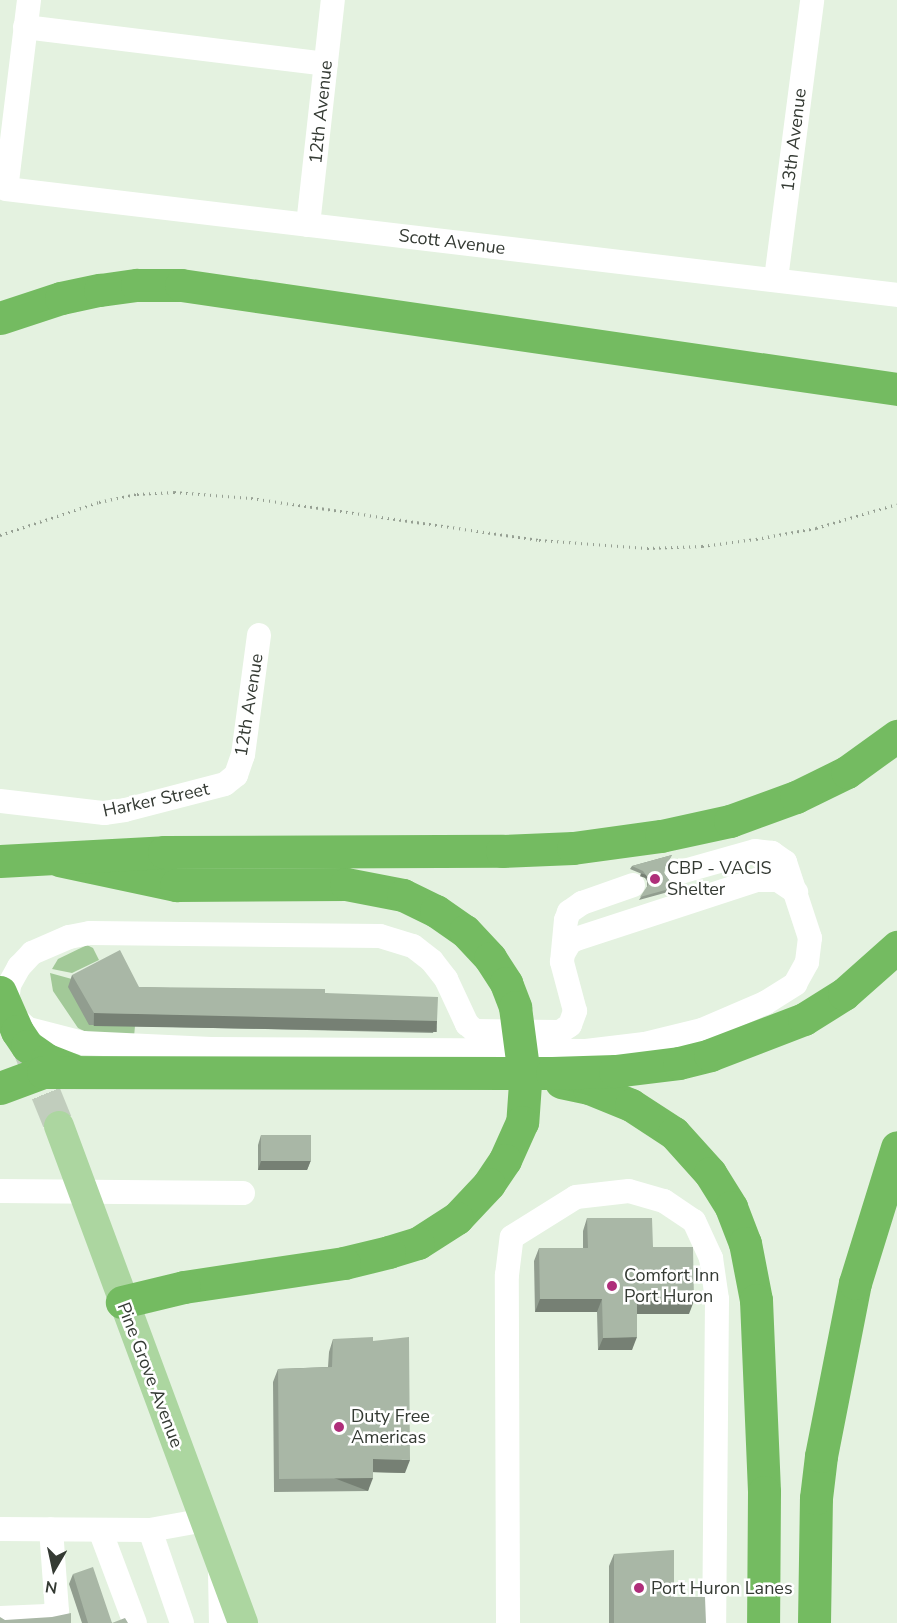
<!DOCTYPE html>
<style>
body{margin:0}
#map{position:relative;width:897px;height:1623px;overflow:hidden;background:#e4f2e0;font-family:"Nunito Sans",sans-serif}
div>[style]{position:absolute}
.green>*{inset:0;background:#a2c998}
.major-tunnel>*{height:30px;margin-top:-15px;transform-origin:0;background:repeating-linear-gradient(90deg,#c1cdbd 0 30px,transparent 0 45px)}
.path>*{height:3px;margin-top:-1.5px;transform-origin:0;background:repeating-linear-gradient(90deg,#96a093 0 1.5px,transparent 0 6px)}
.minor>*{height:24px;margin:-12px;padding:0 12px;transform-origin:12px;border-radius:12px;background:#fff}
.major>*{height:30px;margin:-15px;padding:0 15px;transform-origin:15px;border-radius:15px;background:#acd6a0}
.highway>*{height:33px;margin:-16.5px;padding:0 16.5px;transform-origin:16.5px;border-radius:16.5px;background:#74bb61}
.wall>*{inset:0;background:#919d8f}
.shaded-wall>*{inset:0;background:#768074;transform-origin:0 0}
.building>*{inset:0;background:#a9b7a6;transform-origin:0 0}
.dots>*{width:16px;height:16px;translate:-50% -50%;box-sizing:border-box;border:3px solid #fff;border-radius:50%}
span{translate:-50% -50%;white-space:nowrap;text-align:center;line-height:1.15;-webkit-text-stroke:5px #fff;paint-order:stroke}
.street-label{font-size:18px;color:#343a33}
.poi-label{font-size:18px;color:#343a33}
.left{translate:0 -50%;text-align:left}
.north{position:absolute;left:24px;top:1539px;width:60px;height:60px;-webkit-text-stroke:4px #fff;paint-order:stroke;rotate:189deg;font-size:16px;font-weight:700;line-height:24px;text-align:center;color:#343a33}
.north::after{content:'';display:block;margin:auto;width:21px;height:27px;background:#343a33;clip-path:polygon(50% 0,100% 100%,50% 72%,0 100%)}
</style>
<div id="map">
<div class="green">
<div style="clip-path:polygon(87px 945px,93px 948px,99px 960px,72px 973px,52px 969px,58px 959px)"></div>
<div style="clip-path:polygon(50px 973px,79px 981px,90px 1025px,135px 1026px,134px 1037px,88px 1033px,78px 1028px,53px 991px)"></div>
</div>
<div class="major-tunnel">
<div style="left:29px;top:1052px;width:80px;rotate:67.9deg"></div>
</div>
<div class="path">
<div style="left:0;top:535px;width:104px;rotate:-18.4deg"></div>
<div style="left:99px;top:502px;width:39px;rotate:-12deg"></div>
<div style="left:137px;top:494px;width:37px;rotate:-3deg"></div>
<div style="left:174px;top:492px;width:77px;rotate:4.5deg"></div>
<div style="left:251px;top:498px;width:291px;rotate:8.3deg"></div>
<div style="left:539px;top:540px;width:108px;rotate:4.2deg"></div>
<div style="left:647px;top:548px;width:55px;rotate:-2.1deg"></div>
<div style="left:702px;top:546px;width:54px;rotate:-7.4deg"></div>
<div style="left:756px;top:539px;width:61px;rotate:-10.4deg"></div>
<div style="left:816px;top:528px;width:84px;rotate:-16.5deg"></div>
</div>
<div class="minor">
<div style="left:29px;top:0;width:190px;rotate:96.9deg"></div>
<div style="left:6px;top:189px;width:897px;rotate:6.78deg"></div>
<div style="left:25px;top:27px;width:303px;rotate:7deg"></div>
<div style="left:308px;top:225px;width:226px;rotate:-83.7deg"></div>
<div style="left:776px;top:279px;width:281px;rotate:-82.6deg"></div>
<div style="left:0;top:801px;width:105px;rotate:6.6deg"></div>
<div style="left:104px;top:813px;width:21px;rotate:-8deg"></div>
<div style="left:125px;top:810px;width:103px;rotate:-14.6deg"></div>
<div style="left:225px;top:784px;width:14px;rotate:-39deg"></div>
<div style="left:236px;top:775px;width:21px;rotate:-71deg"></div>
<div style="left:243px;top:755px;width:121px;rotate:-82.4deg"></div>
<div style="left:563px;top:954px;width:14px;rotate:-60deg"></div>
<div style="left:570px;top:942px;width:7px;rotate:-27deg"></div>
<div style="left:576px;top:939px;width:189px;rotate:-18.1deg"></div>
<div style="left:756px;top:880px;width:22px"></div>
<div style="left:778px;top:880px;width:22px;rotate:34deg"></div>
<div style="left:7px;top:1002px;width:17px;rotate:-83deg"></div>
<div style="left:9px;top:985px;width:21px;rotate:-61deg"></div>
<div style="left:19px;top:967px;width:19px;rotate:-47deg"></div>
<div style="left:32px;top:953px;width:40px;rotate:-23.4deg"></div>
<div style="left:69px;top:937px;width:21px;rotate:-11deg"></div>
<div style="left:90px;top:933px;width:290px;rotate:0.6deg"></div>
<div style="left:380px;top:936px;width:34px;rotate:17deg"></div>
<div style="left:413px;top:946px;width:24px;rotate:38deg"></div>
<div style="left:432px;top:961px;width:23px;rotate:52deg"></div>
<div style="left:446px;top:979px;width:50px;rotate:65deg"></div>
<div style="left:467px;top:1024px;width:11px;rotate:41deg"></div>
<div style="left:475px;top:1031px;width:85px;rotate:0.7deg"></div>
<div style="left:560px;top:1032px;width:12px;rotate:-35deg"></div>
<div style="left:570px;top:1025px;width:15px;rotate:-70deg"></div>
<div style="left:575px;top:1011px;width:51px;rotate:-104.9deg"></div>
<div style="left:562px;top:962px;width:42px;rotate:-84.6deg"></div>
<div style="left:566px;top:920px;width:9px;rotate:-69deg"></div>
<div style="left:569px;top:912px;width:16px;rotate:-35deg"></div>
<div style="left:582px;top:903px;width:54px;rotate:-19.4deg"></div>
<div style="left:10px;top:1013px;width:24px;rotate:42deg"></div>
<div style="left:28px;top:1029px;width:57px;rotate:14.3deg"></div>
<div style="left:83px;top:1043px;width:128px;rotate:2.7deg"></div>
<div style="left:211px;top:1049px;width:375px;rotate:0.3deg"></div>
<div style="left:586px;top:1051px;width:59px;rotate:-6.8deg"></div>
<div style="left:645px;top:1044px;width:59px;rotate:-13.8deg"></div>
<div style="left:702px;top:1030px;width:69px;rotate:-23.2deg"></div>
<div style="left:765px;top:1003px;width:36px;rotate:-32deg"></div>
<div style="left:795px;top:984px;width:25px;rotate:-61deg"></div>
<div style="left:807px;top:962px;width:24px;rotate:-83deg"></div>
<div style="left:810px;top:938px;width:80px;rotate:-108.2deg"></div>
<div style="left:785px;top:862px;width:16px;rotate:-145deg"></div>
<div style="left:772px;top:853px;width:17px;rotate:-173deg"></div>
<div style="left:755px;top:851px;width:81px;rotate:164.2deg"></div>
<div style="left:0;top:1191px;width:243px;rotate:0.5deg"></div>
<div style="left:0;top:1529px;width:150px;rotate:0.4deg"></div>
<div style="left:150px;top:1530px;width:56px;rotate:-10.3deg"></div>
<div style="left:100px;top:1530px;width:99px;rotate:69.4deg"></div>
<div style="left:150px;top:1530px;width:98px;rotate:71deg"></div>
<div style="left:220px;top:1573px;width:50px;rotate:88.9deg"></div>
<div style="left:0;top:1618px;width:47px;rotate:-2.4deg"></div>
<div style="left:47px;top:1616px;width:11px;rotate:-27deg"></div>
<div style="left:57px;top:1611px;width:82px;rotate:-94.2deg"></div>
<div style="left:508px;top:1623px;width:348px;rotate:-90.2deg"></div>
<div style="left:507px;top:1275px;width:38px;rotate:-83deg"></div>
<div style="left:512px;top:1237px;width:75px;rotate:-32deg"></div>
<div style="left:576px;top:1197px;width:53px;rotate:-6.5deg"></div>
<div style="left:629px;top:1191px;width:36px;rotate:16deg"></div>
<div style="left:664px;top:1201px;width:36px;rotate:34deg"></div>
<div style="left:694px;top:1221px;width:41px;rotate:65.3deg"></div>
<div style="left:711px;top:1258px;width:41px;rotate:81.7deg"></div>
<div style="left:717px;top:1299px;width:324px;rotate:90.5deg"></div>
</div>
<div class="major">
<div style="left:59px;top:1126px;width:530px;rotate:69.68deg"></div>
</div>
<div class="highway">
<div style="left:0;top:318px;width:64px;rotate:-18.2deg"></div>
<div style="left:61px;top:298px;width:40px;rotate:-12deg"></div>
<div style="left:100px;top:290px;width:37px;rotate:-8deg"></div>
<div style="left:137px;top:285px;width:44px"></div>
<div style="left:181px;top:285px;width:724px;rotate:8.26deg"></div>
<div style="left:59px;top:860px;width:120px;rotate:12.1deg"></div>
<div style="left:176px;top:885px;width:170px;rotate:-0.3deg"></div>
<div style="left:346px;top:884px;width:58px;rotate:10.9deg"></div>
<div style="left:403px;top:895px;width:37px;rotate:26deg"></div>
<div style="left:436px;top:911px;width:35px;rotate:35deg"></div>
<div style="left:465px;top:931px;width:37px;rotate:47deg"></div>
<div style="left:490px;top:958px;width:30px;rotate:57deg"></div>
<div style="left:506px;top:983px;width:26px;rotate:69deg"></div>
<div style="left:515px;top:1007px;width:77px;rotate:82.5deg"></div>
<div style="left:525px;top:1083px;width:39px;rotate:94deg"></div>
<div style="left:522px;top:1122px;width:42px;rotate:114.1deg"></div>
<div style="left:505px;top:1160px;width:29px;rotate:124deg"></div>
<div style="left:489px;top:1184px;width:47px;rotate:133.3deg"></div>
<div style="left:457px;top:1218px;width:46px;rotate:147.3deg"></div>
<div style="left:418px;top:1243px;width:30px;rotate:163deg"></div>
<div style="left:389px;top:1252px;width:46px;rotate:166.3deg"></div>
<div style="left:344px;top:1263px;width:162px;rotate:171.5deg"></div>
<div style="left:184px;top:1287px;width:64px;rotate:166.4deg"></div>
<div style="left:0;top:861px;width:164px;rotate:-3.1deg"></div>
<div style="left:164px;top:852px;width:338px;rotate:-0.2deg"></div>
<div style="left:502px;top:851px;width:71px;rotate:-2.4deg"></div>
<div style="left:573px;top:848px;width:89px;rotate:-7.8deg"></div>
<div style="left:661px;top:836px;width:71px;rotate:-12.3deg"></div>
<div style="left:730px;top:821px;width:70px;rotate:-20deg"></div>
<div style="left:796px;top:797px;width:57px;rotate:-26.1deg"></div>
<div style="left:847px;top:772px;width:62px;rotate:-35.8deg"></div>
<div style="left:0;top:992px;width:43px;rotate:66.4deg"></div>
<div style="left:17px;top:1031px;width:18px;rotate:56deg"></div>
<div style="left:27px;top:1046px;width:24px;rotate:35deg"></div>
<div style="left:47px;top:1060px;width:28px;rotate:21deg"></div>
<div style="left:561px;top:1082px;width:29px;rotate:12deg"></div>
<div style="left:589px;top:1088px;width:45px;rotate:22deg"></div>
<div style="left:631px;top:1105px;width:51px;rotate:33.1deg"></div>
<div style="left:674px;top:1133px;width:54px;rotate:48deg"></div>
<div style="left:710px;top:1173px;width:40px;rotate:58deg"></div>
<div style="left:731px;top:1207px;width:39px;rotate:69deg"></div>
<div style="left:745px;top:1243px;width:58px;rotate:79.1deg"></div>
<div style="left:756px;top:1300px;width:192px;rotate:87.6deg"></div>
<div style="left:764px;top:1492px;width:131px;rotate:90.4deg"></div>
<div style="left:0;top:1088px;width:46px;rotate:-20.4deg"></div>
<div style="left:43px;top:1072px;width:509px;rotate:0.11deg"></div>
<div style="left:552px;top:1073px;width:63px;rotate:-1.8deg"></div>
<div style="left:615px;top:1071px;width:64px;rotate:-7.1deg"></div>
<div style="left:679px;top:1063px;width:32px;rotate:-14deg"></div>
<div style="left:710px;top:1055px;width:101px;rotate:-21deg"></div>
<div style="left:804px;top:1019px;width:47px;rotate:-32deg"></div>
<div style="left:844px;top:994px;width:71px;rotate:-41.6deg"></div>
<div style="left:814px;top:1623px;width:125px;rotate:-89.1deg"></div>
<div style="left:816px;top:1498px;width:42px;rotate:-83.2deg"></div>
<div style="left:821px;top:1456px;width:176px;rotate:-78.9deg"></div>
<div style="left:855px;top:1283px;width:142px;rotate:-72.8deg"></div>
</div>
<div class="wall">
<div style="clip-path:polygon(672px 855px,665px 867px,664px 873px,669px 880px,679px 889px,639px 900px,647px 887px,647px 881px,642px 874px,630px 869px,632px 866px)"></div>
<div style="clip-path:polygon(72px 975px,139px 987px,325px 993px,437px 1021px,433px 1033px,89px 1025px,68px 987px)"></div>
<div style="clip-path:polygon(261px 1135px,311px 1160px,307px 1170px,258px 1170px,258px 1145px)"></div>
<div style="clip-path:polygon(587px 1218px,653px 1247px,689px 1314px,637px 1314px,632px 1350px,598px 1350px,597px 1312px,535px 1312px,534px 1261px,539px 1248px,583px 1248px,583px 1231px)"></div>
<div style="clip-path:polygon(333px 1339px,373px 1341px,405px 1473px,373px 1472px,368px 1491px,274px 1492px,273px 1382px,278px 1369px,328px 1367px,329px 1352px)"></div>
<div style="clip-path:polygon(614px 1554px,674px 1597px,706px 1623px,609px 1623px,609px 1566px)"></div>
<div style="clip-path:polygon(73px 1574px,112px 1623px,128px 1623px,82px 1623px,69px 1584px)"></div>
</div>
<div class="shaded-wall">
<div style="left:680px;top:886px;width:3px;height:41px;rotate:108deg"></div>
<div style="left:94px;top:1013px;width:343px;height:13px;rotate:1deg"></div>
<div style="clip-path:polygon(311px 1160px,307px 1170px,258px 1170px,261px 1161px)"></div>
<div style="clip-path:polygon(540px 1299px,602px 1299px,597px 1312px,535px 1312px)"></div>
<div style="clip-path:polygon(637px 1301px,694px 1301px,689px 1314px,632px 1314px)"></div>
<div style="clip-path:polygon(637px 1337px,632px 1350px,598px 1350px,603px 1338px)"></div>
<div style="clip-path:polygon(373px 1459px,410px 1460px,405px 1473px,368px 1472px)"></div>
<div style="left:373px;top:1478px;width:14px;height:94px;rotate:111deg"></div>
</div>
<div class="building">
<div style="clip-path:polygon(672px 855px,665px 866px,664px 873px,669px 880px,680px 886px,640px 897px,648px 885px,648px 878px,643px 871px,632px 866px)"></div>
<div style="clip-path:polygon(120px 950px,139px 987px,325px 989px,325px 993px,438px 997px,437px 1021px,94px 1013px,72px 975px)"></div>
<div style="left:261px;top:1135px;width:50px;height:26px"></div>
<div style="clip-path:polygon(587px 1218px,652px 1218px,653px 1247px,693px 1247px,694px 1301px,637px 1301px,637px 1337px,603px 1338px,602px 1299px,540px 1299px,539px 1248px,588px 1248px)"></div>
<div style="clip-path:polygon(373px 1337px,373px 1341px,409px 1337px,410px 1460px,373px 1459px,373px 1478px,279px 1479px,278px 1369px,332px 1367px,333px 1339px)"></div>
<div style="clip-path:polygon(674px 1550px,674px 1597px,705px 1597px,706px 1623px,614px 1623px,614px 1554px)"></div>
<div style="clip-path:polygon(93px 1567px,112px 1623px,125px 1618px,128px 1623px,88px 1623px,73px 1574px)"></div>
<div style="clip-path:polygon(71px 1613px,71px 1623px,0 1623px,0 1617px,5px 1620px,52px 1617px)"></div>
</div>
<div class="dots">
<div style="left:655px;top:879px;background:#af2e7a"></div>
<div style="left:612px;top:1286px;background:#af2e7a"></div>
<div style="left:339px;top:1427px;background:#af2e7a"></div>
<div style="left:639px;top:1588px;background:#af2e7a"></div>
</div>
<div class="street-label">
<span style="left:321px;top:112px;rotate:-84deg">12th Avenue</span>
<span style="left:794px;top:140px;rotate:-83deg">13th Avenue</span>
<span style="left:452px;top:242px;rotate:7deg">Scott Avenue</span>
<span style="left:249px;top:705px;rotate:-81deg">12th Avenue</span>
<span style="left:156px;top:800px;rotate:-12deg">Harker Street</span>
<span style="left:150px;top:1375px;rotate:69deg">Pine Grove Avenue</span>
</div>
<div class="poi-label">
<span class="left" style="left:667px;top:879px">CBP - VACIS<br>Shelter</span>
<span class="left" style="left:624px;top:1286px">Comfort Inn<br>Port Huron</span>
<span class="left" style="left:351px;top:1427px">Duty Free<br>Americas</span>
<span class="left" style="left:651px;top:1588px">Port Huron Lanes</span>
</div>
<div class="north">N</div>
</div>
